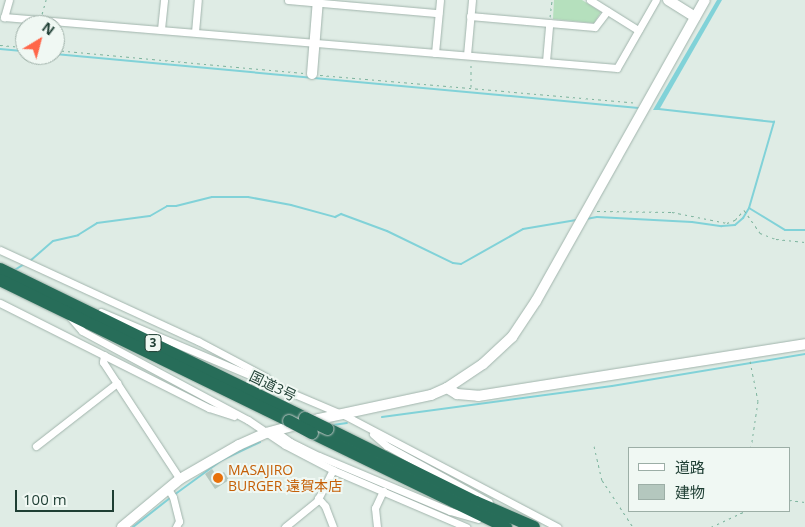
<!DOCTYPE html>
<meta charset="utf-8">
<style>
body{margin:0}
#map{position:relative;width:805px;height:527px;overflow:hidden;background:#dfece5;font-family:"Open Sans","Noto Sans JP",sans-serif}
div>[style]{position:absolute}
.green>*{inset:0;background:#b5e0bd}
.water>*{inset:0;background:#81d2d8}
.stream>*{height:2px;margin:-1px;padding:0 1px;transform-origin:1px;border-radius:1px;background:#81d2d8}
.building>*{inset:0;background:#b4c7be}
.path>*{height:1px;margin-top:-0.5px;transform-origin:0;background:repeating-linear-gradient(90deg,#7cb39d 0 2.5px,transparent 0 6.5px)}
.roads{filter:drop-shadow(0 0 1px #a1b4ac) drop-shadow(0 0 1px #a1b4ac)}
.street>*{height:7px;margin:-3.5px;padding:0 3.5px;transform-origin:3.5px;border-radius:3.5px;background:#fff}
.secondary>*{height:10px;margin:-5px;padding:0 5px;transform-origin:5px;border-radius:5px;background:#fff}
.highway>*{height:12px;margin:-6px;padding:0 6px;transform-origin:6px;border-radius:6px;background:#276d59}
.bridges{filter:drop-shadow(0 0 1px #c0c9c6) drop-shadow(0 0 1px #c0c9c6)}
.highway-bridge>*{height:12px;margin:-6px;padding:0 6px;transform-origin:6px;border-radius:6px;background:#276d59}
.dots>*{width:14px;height:14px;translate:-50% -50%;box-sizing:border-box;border:2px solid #f0f8f3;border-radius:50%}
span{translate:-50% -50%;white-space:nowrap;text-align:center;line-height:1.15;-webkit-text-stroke:4px #f0f8f3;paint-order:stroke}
.shield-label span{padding:1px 4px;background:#f0f8f3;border:1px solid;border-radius:4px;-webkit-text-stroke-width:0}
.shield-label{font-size:12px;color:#1e3e33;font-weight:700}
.street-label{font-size:14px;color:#1e3e33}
.food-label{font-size:14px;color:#c56008}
.left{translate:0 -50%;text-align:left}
.legend{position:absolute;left:628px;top:447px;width:162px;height:65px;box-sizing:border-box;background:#f0f8f3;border:1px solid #9caea6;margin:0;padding:6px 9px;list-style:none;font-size:15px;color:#1e3e33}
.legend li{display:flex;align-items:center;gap:10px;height:25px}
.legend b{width:25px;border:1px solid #9caea6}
.north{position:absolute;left:15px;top:15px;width:50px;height:50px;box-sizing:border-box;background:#f0f8f3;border:1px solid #9caea6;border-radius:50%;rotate:37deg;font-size:14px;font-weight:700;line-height:20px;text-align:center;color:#1e3e33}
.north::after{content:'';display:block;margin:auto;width:18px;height:22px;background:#ff674a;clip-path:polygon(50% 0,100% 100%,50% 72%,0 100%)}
.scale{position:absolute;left:15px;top:490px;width:99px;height:22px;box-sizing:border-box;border:2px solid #1e3e33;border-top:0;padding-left:6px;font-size:15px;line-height:18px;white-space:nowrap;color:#1e3e33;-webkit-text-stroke:4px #f0f8f3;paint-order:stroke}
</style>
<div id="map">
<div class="green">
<div style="clip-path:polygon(554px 0,582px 0,601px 12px,594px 23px,553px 19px)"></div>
</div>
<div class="water">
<div style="clip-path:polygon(717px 0,722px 0,659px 110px,653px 110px)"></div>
</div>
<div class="stream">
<div style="left:0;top:49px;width:25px;rotate:5deg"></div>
<div style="left:55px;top:54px;width:586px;rotate:5.28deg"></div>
<div style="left:749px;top:208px;width:42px;rotate:31.4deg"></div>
<div style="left:785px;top:230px;width:20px"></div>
<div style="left:586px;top:219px;width:11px;rotate:-10deg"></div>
<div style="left:597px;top:217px;width:95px;rotate:3deg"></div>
<div style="left:692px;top:222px;width:30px;rotate:8deg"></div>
<div style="left:722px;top:226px;width:13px;rotate:-4deg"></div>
<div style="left:735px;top:225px;width:11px;rotate:-41deg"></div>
<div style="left:743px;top:218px;width:12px;rotate:-59deg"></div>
<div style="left:749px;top:208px;width:90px;rotate:-73.8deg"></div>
<div style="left:774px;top:122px;width:116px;rotate:-173.6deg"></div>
<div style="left:30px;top:261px;width:30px;rotate:-41deg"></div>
<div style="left:53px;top:241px;width:26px;rotate:-13deg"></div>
<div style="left:78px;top:235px;width:22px;rotate:-32deg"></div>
<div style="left:97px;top:223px;width:53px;rotate:-7.5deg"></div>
<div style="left:150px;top:216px;width:20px;rotate:-30deg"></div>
<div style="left:167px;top:206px;width:9px"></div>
<div style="left:176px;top:206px;width:37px;rotate:-14deg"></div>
<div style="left:212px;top:197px;width:36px"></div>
<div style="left:248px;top:197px;width:44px;rotate:10.5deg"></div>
<div style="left:291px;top:205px;width:46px;rotate:15.3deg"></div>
<div style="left:335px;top:217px;width:7px;rotate:-27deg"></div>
<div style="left:341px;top:214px;width:49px;rotate:20.3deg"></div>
<div style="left:387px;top:231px;width:73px;rotate:25.9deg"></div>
<div style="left:453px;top:263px;width:8px;rotate:7deg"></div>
<div style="left:461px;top:264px;width:71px;rotate:-29.4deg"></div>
<div style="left:523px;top:229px;width:54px;rotate:-9.6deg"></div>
<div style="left:13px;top:271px;width:13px;rotate:-32deg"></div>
<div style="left:382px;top:417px;width:232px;rotate:-7.7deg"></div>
<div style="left:612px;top:386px;width:196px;rotate:-9.4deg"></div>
<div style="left:333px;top:425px;width:14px;rotate:-8deg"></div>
<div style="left:174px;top:495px;width:59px;rotate:-36.1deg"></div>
<div style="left:222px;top:460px;width:42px;rotate:-25.3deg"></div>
<div style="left:133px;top:527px;width:47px;rotate:-38.1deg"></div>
</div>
<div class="building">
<div style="clip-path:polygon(212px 469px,217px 476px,224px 472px,229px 480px,215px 489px,205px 474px)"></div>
</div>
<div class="path">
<div style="left:42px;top:14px;width:15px;rotate:-74deg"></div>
<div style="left:550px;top:17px;width:17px;rotate:-83deg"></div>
<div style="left:0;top:45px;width:25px;rotate:5deg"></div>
<div style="left:55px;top:50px;width:250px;rotate:5.3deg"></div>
<div style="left:320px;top:75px;width:318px;rotate:5deg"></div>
<div style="left:471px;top:87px;width:24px;rotate:-90deg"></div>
<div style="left:597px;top:211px;width:75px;rotate:0.8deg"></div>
<div style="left:672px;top:212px;width:56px;rotate:11.3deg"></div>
<div style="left:727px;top:223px;width:9px;rotate:-21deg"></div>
<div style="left:735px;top:220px;width:13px;rotate:-48deg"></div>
<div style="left:744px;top:210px;width:28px;rotate:55deg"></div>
<div style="left:760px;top:233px;width:17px;rotate:21deg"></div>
<div style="left:776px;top:239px;width:29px;rotate:6deg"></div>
<div style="left:750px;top:361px;width:41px;rotate:78.7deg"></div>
<div style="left:758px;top:401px;width:48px;rotate:98.5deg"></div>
<div style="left:594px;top:446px;width:35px;rotate:77deg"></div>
<div style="left:602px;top:480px;width:56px;rotate:56.6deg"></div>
<div style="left:789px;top:500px;width:16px;rotate:7deg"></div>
<div style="left:711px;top:527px;width:38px;rotate:-25deg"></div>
</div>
<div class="roads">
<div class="street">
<div style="left:9px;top:0;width:18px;rotate:106deg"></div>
<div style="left:4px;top:17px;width:615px;rotate:4.76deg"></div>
<div style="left:617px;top:68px;width:78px;rotate:-60.2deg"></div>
<div style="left:288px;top:0;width:151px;rotate:5deg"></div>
<div style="left:590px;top:0;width:57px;rotate:32deg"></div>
<div style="left:470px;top:16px;width:125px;rotate:5deg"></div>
<div style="left:595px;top:27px;width:20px;rotate:-53deg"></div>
<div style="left:161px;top:29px;width:29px;rotate:-84deg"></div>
<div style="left:195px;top:32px;width:32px;rotate:-85deg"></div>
<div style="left:435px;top:53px;width:53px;rotate:-84.6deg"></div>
<div style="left:467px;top:55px;width:55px;rotate:-84.8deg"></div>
<div style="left:546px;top:61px;width:38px;rotate:-85deg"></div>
<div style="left:0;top:250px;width:218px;rotate:24.7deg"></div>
<div style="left:198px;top:341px;width:77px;rotate:27.9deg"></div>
<div style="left:0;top:303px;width:234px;rotate:26.7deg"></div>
<div style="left:209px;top:408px;width:26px;rotate:18deg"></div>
<div style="left:101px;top:312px;width:264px;rotate:23deg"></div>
<div style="left:344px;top:415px;width:241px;rotate:27.7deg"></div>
<div style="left:70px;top:317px;width:18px;rotate:49deg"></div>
<div style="left:82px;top:331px;width:188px;rotate:28.2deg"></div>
<div style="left:248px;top:420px;width:45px;rotate:34deg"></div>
<div style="left:285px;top:445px;width:54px;rotate:27.5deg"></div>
<div style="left:333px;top:470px;width:145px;rotate:23.2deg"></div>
<div style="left:104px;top:355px;width:7px;rotate:98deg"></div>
<div style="left:103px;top:362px;width:140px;rotate:56.7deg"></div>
<div style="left:275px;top:431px;width:19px;rotate:36deg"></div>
<div style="left:290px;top:442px;width:32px;rotate:26deg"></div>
<div style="left:319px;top:456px;width:142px;rotate:22.8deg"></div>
<div style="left:450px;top:511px;width:29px;rotate:16deg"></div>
<div style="left:373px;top:434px;width:18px;rotate:41deg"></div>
<div style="left:387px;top:446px;width:116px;rotate:28.8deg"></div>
<div style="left:36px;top:446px;width:103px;rotate:-37.9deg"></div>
<div style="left:168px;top:489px;width:9px;rotate:58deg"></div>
<div style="left:173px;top:497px;width:25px;rotate:76deg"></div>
<div style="left:179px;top:521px;width:7px;rotate:117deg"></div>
<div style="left:318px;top:498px;width:11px;rotate:49deg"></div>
<div style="left:325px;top:506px;width:22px;rotate:69deg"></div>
<div style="left:285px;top:527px;width:41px;rotate:-39.1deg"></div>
<div style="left:317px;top:501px;width:35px;rotate:-63deg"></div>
<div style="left:377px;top:527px;width:19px;rotate:-96deg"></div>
<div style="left:375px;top:508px;width:19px;rotate:-65deg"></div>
</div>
<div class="secondary">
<div style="left:668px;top:0;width:32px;rotate:32deg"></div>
<div style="left:312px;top:74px;width:74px;rotate:-85.4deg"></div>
<div style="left:447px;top:388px;width:12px;rotate:31deg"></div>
<div style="left:457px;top:394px;width:21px;rotate:5deg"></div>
<div style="left:478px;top:396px;width:331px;rotate:-9deg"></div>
<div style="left:122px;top:527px;width:75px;rotate:-39.6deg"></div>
<div style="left:180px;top:479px;width:68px;rotate:-30deg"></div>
<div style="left:239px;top:445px;width:30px;rotate:-24deg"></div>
<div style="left:266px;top:433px;width:55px;rotate:-14.8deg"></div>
<div style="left:319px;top:419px;width:115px;rotate:-12.1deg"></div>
<div style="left:431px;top:395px;width:17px;rotate:-24deg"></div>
<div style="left:447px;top:388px;width:43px;rotate:-33.7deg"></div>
<div style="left:483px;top:364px;width:40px;rotate:-43deg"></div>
<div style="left:512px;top:337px;width:43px;rotate:-56.3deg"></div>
<div style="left:536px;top:301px;width:345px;rotate:-60.7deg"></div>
</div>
<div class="highway">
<div style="left:0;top:269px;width:339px;rotate:26deg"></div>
<div style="left:0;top:280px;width:322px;rotate:26deg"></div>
<div style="left:328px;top:429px;width:165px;rotate:26.3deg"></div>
<div style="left:476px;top:502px;width:63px;rotate:23.3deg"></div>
<div style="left:312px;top:433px;width:216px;rotate:25.9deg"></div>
</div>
</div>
<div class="bridges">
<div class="highway-bridge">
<div style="left:305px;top:418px;width:25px;rotate:26deg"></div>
<div style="left:289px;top:421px;width:26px;rotate:28deg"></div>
</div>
</div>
<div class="dots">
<div style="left:218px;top:478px;background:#e8710a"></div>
</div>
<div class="shield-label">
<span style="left:153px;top:343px">3</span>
</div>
<div class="street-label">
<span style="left:273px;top:386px;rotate:26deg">国道3号</span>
</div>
<div class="food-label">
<span class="left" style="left:228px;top:478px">MASAJIRO<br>BURGER 遠賀本店</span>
</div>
<ul class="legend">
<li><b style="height:6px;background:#fff"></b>道路</li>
<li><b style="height:14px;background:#b4c7be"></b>建物</li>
</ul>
<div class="north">N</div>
<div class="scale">100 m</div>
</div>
